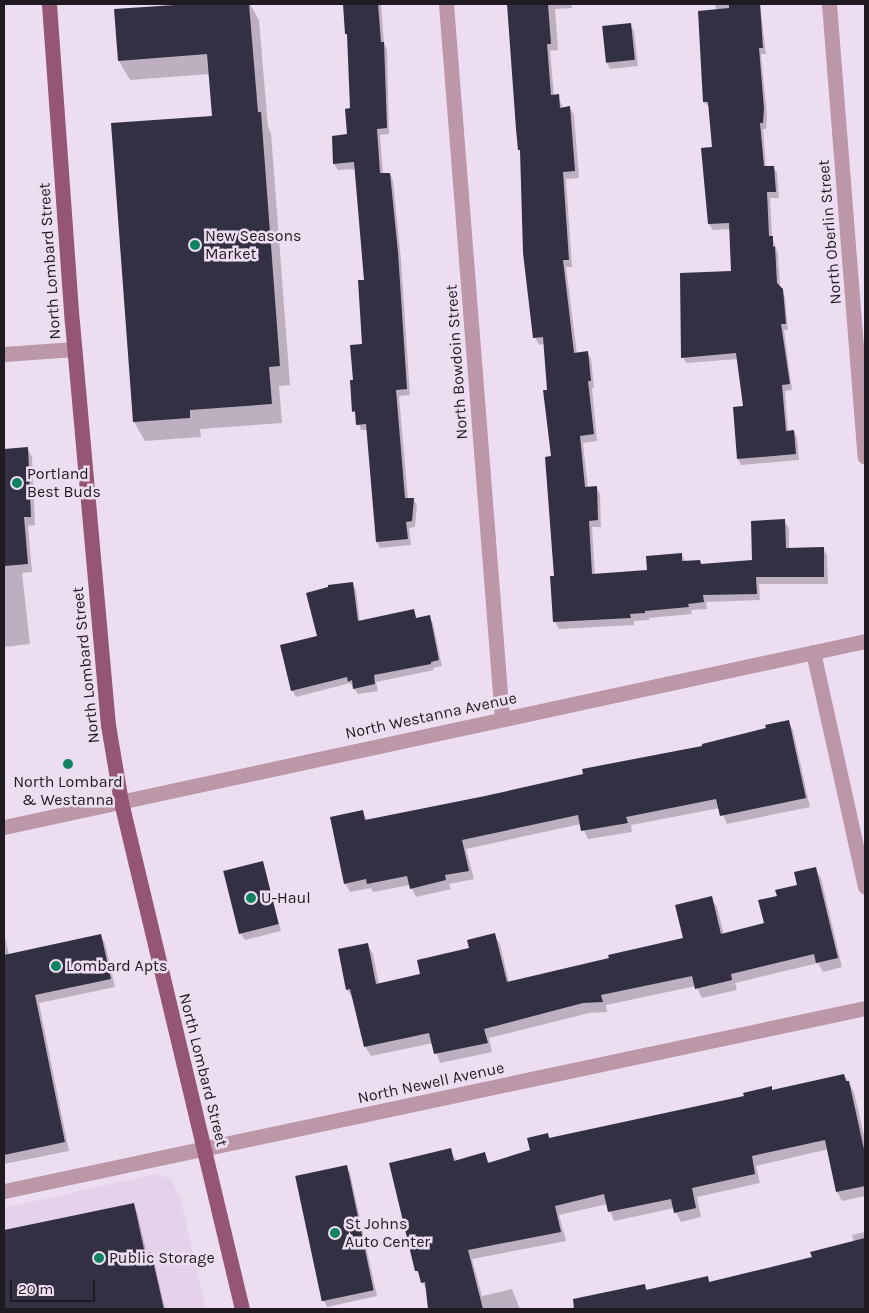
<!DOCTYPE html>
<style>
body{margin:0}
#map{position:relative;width:869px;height:1313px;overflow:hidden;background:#ecddf0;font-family:Karla,sans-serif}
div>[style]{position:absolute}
.built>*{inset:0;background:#e6d1eb}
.shadow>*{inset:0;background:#0003}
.building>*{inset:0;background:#323042;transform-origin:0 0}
.minor>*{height:15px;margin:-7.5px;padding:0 7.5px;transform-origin:7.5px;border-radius:7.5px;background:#bb97a7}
.primary>*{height:15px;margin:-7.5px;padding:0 7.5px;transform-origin:7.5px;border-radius:7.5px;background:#955675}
.dots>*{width:14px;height:14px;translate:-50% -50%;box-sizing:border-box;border:2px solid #ecddf0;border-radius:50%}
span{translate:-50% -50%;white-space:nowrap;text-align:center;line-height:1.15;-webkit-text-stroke:5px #ecddf0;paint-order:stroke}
.street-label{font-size:16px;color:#201a21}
.poi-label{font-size:16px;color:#201a21}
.left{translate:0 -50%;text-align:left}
.frame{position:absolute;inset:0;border:5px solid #201a21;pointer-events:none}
.scale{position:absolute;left:10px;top:1280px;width:85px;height:22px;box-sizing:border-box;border:2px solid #201a21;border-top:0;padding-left:6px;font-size:15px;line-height:18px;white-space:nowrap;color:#201a21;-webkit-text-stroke:4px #ecddf0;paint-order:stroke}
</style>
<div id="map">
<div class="built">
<div style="clip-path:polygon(156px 1174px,171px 1179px,180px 1197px,206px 1309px,4px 1309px,4px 1208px)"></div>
</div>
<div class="shadow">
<div style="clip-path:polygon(207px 4px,250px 4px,259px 20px,268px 127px,271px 133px,290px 385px,279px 386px,282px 423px,200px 429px,201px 437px,145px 441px,134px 422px,213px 117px,210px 74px,130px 80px,119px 61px,115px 10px)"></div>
<div style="clip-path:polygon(344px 4px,381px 4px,384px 43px,387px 49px,389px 134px,380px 135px,383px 174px,390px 174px,393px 180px,401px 260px,410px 395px,399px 396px,408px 499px,413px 499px,417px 505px,415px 527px,409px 528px,411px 545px,380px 548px,377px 542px,368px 430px,361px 430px,354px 411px,355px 381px,363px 345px,366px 281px,356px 169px,338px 170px,334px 164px,348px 136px,351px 110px,349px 38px,346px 34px)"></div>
<div style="clip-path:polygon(508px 4px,571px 4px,572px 8px,555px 9px,558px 50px,550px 51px,554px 96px,558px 95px,563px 109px,570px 108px,574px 115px,579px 178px,566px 179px,572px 267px,566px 267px,577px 354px,587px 352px,591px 359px,594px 388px,592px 388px,597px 441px,583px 443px,588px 488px,596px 487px,600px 494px,601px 527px,592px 527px,595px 575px,648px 571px,681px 554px,686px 562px,700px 561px,702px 565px,753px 561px,784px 521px,789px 528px,789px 549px,823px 548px,827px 555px,828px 584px,759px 584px,760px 600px,706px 602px,707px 609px,691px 610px,692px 614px,649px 618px,649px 620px,634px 621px,634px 625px,559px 629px,555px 622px,553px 458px,548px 391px,544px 344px,539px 345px,535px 337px)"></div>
<div style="clip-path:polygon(715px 4px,760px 4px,766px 54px,761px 54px,767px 116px,766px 129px,763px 129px,766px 168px,773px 167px,777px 173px,779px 198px,770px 198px,772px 237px,778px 254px,780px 288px,785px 297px,788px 330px,784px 330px,792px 390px,785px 391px,788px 432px,794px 431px,797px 438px,799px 460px,741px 465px,738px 458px,745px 407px,738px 359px,686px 363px,683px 357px,733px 273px,731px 229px,713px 230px,709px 224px,713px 148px,710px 108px,704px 102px,699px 12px,716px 10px)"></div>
<div style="clip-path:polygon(630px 25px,634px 31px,638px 66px,610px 69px,607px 63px)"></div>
<div style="clip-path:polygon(27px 448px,32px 457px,35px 525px,28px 526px,32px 572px,22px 573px,30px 644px,4px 647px,4px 450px)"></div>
<div style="clip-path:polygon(352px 583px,356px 590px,360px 622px,413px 610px,417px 619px,429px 617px,433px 623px,442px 666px,433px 668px,434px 670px,376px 682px,378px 691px,358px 694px,350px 683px,296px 697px,292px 690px,318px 637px)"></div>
<div style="clip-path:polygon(788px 721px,793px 730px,810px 807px,727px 824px,720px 808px,631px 825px,632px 832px,588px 839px,581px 824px,466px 849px,474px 879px,449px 884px,451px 889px,416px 897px,410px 885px,373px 892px,371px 888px,350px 892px,345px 883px,362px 811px,368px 821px,485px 797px,704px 747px)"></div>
<div style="clip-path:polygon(262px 862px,281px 931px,245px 940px,241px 934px)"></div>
<div style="clip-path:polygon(815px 869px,821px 878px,842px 967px,823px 972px,818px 963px,735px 983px,737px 990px,702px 998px,696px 986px,606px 1005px,607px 1012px,589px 1013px,489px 1038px,492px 1052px,440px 1063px,433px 1043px,371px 1056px,365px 1046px,353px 999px,347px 989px,367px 944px,373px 954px,379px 985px,421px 975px,494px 935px,500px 944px,509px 982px,611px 959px,684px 939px,711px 898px,717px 907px,724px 935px,765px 924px,778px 897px,799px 886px)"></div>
<div style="clip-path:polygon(4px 933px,9px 955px,100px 935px,105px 943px,115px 987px,39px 1003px,69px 1151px,4px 1164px)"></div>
<div style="clip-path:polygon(844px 1075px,854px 1092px,865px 1140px,865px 1196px,842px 1201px,837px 1192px,829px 1149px,756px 1166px,760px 1183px,697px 1197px,701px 1217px,681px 1222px,674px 1208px,614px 1221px,607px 1204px,559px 1215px,566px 1241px,472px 1259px,482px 1296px,512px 1289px,520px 1309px,429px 1309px,427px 1291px,417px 1271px,450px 1150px,457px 1161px,484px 1154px,490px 1164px,531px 1151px,547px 1134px,550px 1139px,746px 1097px,771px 1088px,773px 1091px)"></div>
<div style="clip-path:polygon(346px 1167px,350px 1173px,377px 1296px,327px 1307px,324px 1301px)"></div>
<div style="clip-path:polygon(133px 1204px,137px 1212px,147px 1254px,150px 1254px,154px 1261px,165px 1309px,4px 1309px,4px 1232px)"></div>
<div style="clip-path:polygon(865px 1232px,865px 1309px,590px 1309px,610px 1304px,644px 1285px,648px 1291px,707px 1278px,710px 1283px,814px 1258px,854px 1242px,852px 1235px)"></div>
</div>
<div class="building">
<div style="clip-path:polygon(190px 4px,249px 4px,258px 112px,261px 112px,280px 366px,269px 367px,272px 404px,190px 410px,190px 418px,133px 422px,111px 123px,212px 116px,207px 54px,118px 61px,114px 9px)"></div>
<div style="clip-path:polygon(343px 4px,378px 4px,381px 42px,384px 42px,387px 128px,377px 129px,380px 173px,390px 173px,398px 252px,407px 389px,396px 390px,405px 498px,414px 498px,412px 521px,406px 522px,408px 539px,376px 542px,366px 424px,356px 425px,355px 411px,352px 412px,350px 380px,353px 380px,350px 345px,362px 344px,358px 280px,364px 280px,354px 162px,333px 164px,332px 136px,347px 134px,345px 109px,350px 108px,347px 34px,345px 34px)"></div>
<div style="clip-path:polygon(507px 4px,548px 4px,551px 44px,547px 44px,551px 95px,559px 94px,560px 108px,570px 106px,575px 171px,563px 172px,569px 260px,563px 260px,574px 353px,588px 351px,591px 381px,588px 381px,594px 434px,580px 436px,585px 487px,597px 486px,598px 520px,589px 521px,592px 574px,647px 570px,646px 556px,682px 553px,682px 561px,700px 560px,701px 564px,752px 560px,751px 521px,785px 519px,786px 548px,824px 547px,824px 577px,756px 577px,757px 594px,703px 595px,704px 602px,688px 604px,689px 607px,645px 611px,645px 613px,630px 614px,631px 618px,553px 622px,550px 576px,554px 576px,545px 457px,551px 456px,543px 390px,547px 390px,543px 337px,533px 338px,523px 253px,520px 150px,518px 150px,516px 129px)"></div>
<div style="clip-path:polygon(729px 4px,760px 4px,763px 48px,759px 48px,764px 109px,763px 123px,760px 123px,764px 166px,774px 166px,776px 192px,767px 192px,769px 236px,773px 236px,773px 247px,775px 246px,777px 283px,783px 289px,786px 324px,781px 324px,790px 384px,782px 385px,786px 431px,794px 430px,796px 454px,737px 459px,733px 407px,743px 406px,736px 353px,681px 358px,680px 273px,731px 271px,729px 223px,708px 224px,701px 148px,712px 147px,708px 102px,703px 102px,698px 11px,729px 8px)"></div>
<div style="left:631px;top:23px;width:37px;height:29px;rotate:84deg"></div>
<div style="clip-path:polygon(28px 447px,31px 517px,24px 517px,28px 564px,4px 566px,4px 449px)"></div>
<div style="clip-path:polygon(353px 582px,358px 621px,414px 609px,416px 618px,430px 615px,439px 660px,431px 662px,431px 664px,374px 675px,375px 684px,353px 689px,352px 680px,348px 682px,347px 677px,291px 691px,280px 645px,317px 636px,306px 593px,328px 587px,328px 585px)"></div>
<div style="clip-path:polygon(789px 720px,806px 798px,720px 816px,716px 799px,626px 817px,628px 823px,581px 831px,578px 815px,462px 840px,469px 871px,445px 875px,446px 880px,410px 889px,407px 876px,367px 884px,366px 879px,344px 884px,330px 817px,363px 810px,365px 820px,485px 796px,583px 774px,582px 769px,702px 746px,702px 744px,766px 728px,765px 725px)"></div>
<div style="left:263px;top:861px;width:65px;height:41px;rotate:76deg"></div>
<div style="clip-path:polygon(816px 867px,838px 958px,816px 963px,814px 954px,731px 974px,732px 980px,695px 989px,692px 976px,601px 995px,603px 1002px,583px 1003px,484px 1029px,488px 1043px,434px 1054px,429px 1033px,364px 1047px,350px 989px,346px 990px,338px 949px,368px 943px,376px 984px,420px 974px,417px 960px,469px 948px,467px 940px,495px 933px,507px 982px,609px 958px,608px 955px,683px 938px,675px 905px,712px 896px,721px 934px,764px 923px,758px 900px,777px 896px,775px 890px,797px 885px,794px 872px)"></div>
<div style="clip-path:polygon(101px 934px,111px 979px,35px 995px,65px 1142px,4px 1155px,4px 955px)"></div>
<div style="clip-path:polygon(844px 1074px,846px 1081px,849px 1081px,865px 1154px,865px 1186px,836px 1192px,825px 1140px,752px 1156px,755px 1174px,692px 1188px,696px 1208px,674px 1213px,671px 1199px,608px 1212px,604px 1194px,555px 1206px,561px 1232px,468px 1250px,483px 1309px,428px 1309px,425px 1282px,421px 1283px,418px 1271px,415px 1271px,389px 1163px,451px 1148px,454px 1161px,485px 1152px,488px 1163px,530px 1150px,527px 1138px,548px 1133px,549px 1138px,744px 1096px,743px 1093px,772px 1086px,772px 1090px)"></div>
<div style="left:347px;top:1165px;width:128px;height:53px;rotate:78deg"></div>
<div style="clip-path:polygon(134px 1203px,145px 1254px,151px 1252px,164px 1309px,4px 1309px,4px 1230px)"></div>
<div style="clip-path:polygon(865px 1238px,865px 1309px,574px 1309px,573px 1299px,645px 1284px,646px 1290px,708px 1276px,709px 1282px,812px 1257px,810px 1252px)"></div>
</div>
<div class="minor">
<div style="left:446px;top:4px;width:716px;rotate:85.52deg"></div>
<div style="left:829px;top:4px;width:454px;rotate:85.5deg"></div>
<div style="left:4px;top:354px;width:70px;rotate:-4.1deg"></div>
<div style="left:813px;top:652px;width:240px;rotate:77.5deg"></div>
<div style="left:4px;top:827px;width:881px;rotate:-12.19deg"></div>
<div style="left:4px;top:1191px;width:880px;rotate:-12deg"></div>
</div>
<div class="primary">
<div style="left:49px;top:4px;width:319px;rotate:85.9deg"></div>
<div style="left:72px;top:322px;width:405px;rotate:84.9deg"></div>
<div style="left:108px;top:725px;width:78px;rotate:80.4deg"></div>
<div style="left:121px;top:802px;width:521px;rotate:76.58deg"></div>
</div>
<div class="dots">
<div style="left:195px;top:245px;background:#118361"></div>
<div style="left:17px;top:483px;background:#118361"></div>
<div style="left:68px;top:764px;background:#118361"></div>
<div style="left:251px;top:898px;background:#118361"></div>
<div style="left:56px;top:966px;background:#118361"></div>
<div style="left:335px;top:1233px;background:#118361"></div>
<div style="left:99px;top:1258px;background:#118361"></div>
</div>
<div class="street-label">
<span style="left:830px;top:232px;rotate:-95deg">North Oberlin Street</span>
<span style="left:50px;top:261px;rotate:-94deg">North Lombard Street</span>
<span style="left:457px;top:362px;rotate:-94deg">North Bowdoin Street</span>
<span style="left:86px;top:665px;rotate:-96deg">North Lombard Street</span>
<span style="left:431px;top:716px;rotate:-12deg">North Westanna Avenue</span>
<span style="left:203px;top:1070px;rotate:76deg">North Lombard Street</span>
<span style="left:431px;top:1083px;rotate:-12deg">North Newell Avenue</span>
</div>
<div class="poi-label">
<span class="left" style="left:205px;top:245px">New Seasons<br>Market</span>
<span class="left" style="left:27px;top:483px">Portland<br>Best Buds</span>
<span style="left:68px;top:791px">North Lombard<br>&amp; Westanna</span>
<span class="left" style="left:261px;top:898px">U-Haul</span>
<span class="left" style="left:66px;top:966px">Lombard Apts</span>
<span class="left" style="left:345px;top:1233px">St Johns<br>Auto Center</span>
<span class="left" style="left:109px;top:1258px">Public Storage</span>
</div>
<div class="frame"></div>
<div class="scale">20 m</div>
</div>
